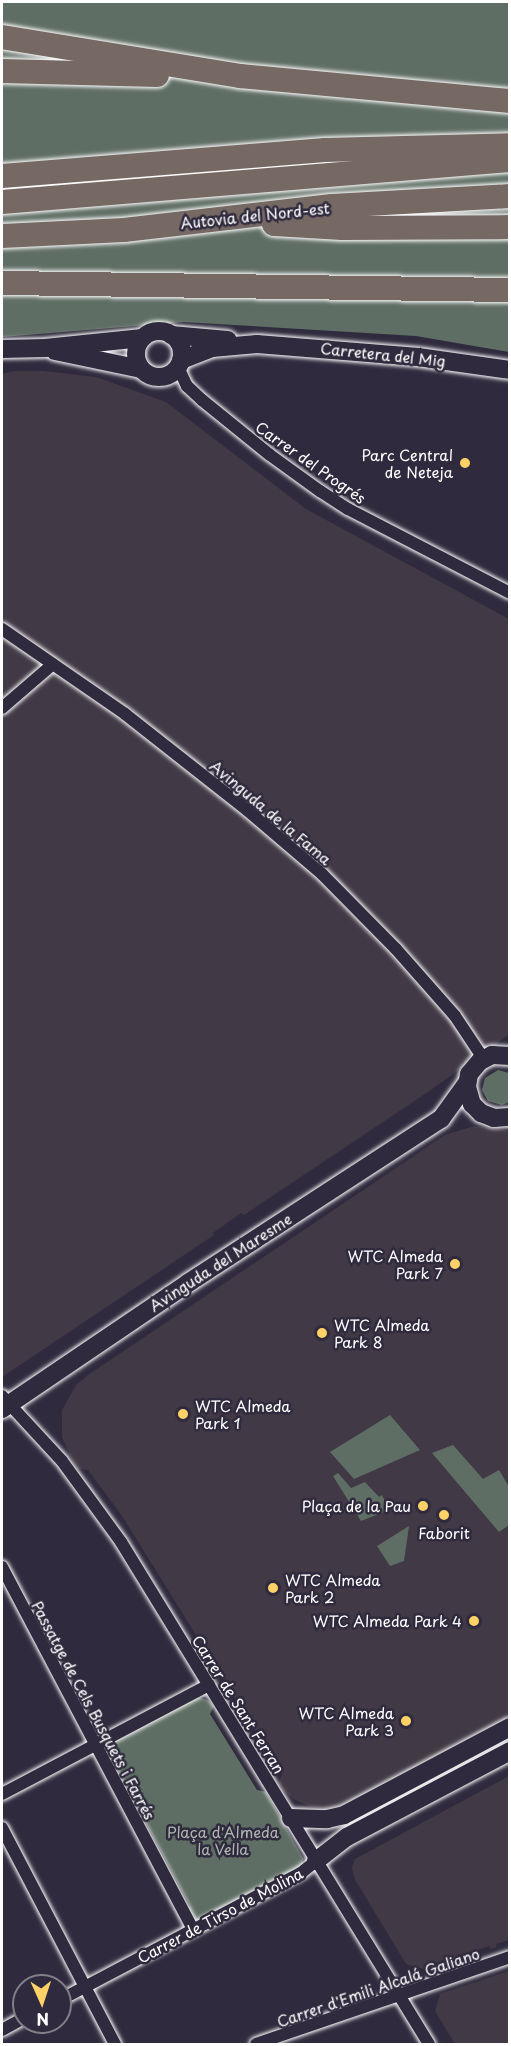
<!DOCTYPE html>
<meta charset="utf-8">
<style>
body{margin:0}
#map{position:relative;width:511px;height:2046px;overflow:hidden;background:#2f2a3d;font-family:"Playpen Sans",sans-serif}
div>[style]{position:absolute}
.built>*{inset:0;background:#413945}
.green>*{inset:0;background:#5f6e64}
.roads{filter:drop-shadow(0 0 2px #fff) drop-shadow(0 0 2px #fff)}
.street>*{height:12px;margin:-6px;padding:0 6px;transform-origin:6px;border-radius:6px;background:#2f2a3d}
.secondary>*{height:18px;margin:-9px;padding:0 9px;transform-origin:9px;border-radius:9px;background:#2f2a3d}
.secondary>.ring{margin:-9px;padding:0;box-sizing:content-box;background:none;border:18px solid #2f2a3d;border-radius:50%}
.highway>*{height:24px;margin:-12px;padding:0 12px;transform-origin:12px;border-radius:12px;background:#766964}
.dots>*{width:16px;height:16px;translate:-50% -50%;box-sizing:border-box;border:3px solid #2f2a3d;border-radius:50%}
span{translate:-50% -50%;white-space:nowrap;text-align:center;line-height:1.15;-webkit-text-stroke:5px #2f2a3d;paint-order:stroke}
.street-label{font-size:15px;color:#fff}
.poi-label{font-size:15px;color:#fff}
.right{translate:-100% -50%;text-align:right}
.left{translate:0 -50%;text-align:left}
.park-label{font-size:15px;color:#afb6b2}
.frame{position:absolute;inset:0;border:3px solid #fff;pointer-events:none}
.north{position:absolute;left:12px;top:1974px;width:60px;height:60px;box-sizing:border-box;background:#2f2a3d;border:2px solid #827f8b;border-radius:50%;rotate:177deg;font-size:16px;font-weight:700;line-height:24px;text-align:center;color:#fff}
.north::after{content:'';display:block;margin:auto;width:21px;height:27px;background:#ffd166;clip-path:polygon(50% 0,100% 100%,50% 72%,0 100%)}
</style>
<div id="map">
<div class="built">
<div style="clip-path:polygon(14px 371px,44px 371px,96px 377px,166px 402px,306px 509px,509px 619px,510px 1034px,425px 1094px,244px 1215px,241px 1213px,213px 1233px,214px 1235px,2px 1377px,2px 374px)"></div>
<div style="clip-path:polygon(474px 1126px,509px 1131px,509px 1717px,347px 1803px,330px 1808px,312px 1807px,295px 1800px,284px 1791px,279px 1783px,282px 1774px,122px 1516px,88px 1470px,78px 1469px,74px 1464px,62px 1437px,62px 1410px,76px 1385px,88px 1375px,445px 1135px)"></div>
<div style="clip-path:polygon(509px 1776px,509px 1940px,496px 1944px,497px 1947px,490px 1949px,489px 1946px,423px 1969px,406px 1964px,354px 1878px,352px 1867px,355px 1859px)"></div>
<div style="clip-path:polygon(509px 1971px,509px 2044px,455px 2044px,435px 2011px,440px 1994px)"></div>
</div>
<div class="green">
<div style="clip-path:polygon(2px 2px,509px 2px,509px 352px,416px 336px,184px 322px,2px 337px)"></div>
<div style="clip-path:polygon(498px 1070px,509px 1073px,509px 1102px,502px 1105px,488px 1101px,482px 1090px,485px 1078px)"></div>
<div style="clip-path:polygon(390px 1415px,420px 1450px,354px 1479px,330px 1452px)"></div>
<div style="clip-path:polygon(453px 1445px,483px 1479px,499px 1470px,509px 1487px,509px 1525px,499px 1532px,432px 1453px)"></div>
<div style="clip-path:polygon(338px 1473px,351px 1488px,365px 1482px,379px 1497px,382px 1495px,389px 1510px,361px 1521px,333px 1476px)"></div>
<div style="clip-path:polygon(409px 1526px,404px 1561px,390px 1566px,377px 1546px)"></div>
<div style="clip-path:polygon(196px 1697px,208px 1700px,214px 1706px,210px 1714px,257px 1790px,266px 1792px,303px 1858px,302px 1867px,200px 1921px,193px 1919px,186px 1908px,190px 1906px,112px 1759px,108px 1760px,103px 1749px,104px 1745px,112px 1740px,114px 1742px)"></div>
</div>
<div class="roads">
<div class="street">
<div style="left:178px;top:367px;width:21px;rotate:65deg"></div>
<div style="left:187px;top:386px;width:21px;rotate:43deg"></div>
<div style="left:202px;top:400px;width:87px;rotate:39deg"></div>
<div style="left:270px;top:455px;width:62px;rotate:35.8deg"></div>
<div style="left:320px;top:491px;width:33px;rotate:33deg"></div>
<div style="left:348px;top:509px;width:182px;rotate:27.4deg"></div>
<div style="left:2px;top:629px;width:150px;rotate:34.6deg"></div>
<div style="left:125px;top:714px;width:155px;rotate:38.2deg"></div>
<div style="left:247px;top:810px;width:99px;rotate:40.5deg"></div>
<div style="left:322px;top:874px;width:105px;rotate:45.4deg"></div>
<div style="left:396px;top:949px;width:89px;rotate:48.6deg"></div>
<div style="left:455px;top:1016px;width:50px;rotate:56.3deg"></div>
<div style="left:2px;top:708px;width:67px;rotate:-40.8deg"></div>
<div style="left:2px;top:1396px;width:88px;rotate:47.3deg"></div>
<div style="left:62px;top:1461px;width:100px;rotate:53.9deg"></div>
<div style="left:121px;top:1542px;width:589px;rotate:58.47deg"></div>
<div style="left:2px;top:1567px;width:410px;rotate:62.2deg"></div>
<div style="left:2px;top:1794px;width:234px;rotate:-27.8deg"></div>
<div style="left:2px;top:1828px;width:244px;rotate:62.4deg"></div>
<div style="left:60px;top:2000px;width:272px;rotate:-27.8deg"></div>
<div style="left:301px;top:1873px;width:19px;rotate:-39deg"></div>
<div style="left:2px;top:2030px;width:25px;rotate:-29deg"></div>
<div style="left:256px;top:2044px;width:268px;rotate:-18.9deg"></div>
</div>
<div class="secondary">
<div class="ring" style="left:136px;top:331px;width:28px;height:28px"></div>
<div style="left:171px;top:335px;width:57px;rotate:5deg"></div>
<div style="left:2px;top:349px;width:43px;rotate:-1.3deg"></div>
<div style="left:45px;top:348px;width:98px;rotate:-5.9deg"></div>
<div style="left:55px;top:351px;width:88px;rotate:11.8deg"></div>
<div style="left:181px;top:360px;width:33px;rotate:-21deg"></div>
<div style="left:212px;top:348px;width:45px;rotate:-5.1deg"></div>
<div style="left:257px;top:344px;width:162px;rotate:4.6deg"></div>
<div style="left:418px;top:357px;width:93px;rotate:8deg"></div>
<div style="left:510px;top:1056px;width:18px;rotate:-177deg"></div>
<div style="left:492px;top:1055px;width:13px;rotate:153deg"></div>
<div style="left:480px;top:1061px;width:17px;rotate:130deg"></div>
<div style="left:469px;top:1074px;width:13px;rotate:99deg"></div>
<div style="left:467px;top:1087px;width:18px;rotate:74deg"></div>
<div style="left:472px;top:1104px;width:13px;rotate:45deg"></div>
<div style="left:481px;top:1113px;width:14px;rotate:21deg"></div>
<div style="left:494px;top:1118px;width:16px;rotate:-4deg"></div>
<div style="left:2px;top:1409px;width:225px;rotate:-34.1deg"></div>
<div style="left:188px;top:1283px;width:302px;rotate:-33deg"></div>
<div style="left:441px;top:1119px;width:44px;rotate:-54.2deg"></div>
<div style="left:291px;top:1818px;width:36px;rotate:2deg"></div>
<div style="left:327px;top:1819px;width:17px;rotate:-13deg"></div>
<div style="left:344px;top:1815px;width:188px;rotate:-27.9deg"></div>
<div style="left:316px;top:1861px;width:39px;rotate:-38deg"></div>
<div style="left:347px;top:1837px;width:184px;rotate:-27.8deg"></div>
</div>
<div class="highway">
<div style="left:2px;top:37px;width:241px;rotate:9.3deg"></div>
<div style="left:240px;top:76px;width:271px;rotate:5.3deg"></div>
<div style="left:2px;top:71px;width:155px;rotate:1.5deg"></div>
<div style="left:2px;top:176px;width:324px;rotate:-4.6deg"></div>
<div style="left:325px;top:150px;width:185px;rotate:-1.5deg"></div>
<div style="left:2px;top:202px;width:510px;rotate:-4.73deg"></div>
<div style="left:274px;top:224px;width:68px;rotate:3.4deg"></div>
<div style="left:342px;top:228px;width:168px;rotate:-0.3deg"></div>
<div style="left:2px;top:236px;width:122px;rotate:-2.8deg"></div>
<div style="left:124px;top:230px;width:209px;rotate:-6.6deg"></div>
<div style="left:332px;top:206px;width:178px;rotate:-3.2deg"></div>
<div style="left:2px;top:283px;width:508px;rotate:0.79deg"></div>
</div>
</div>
<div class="dots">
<div style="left:465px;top:463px;background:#ffd166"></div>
<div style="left:455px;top:1264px;background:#ffd166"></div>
<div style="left:322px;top:1333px;background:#ffd166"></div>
<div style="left:183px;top:1414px;background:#ffd166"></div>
<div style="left:423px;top:1506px;background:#ffd166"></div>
<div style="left:444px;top:1515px;background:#ffd166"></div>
<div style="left:273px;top:1588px;background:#ffd166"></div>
<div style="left:474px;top:1621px;background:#ffd166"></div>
<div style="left:406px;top:1721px;background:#ffd166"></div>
</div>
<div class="street-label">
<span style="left:255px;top:215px;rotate:-6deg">Autovia del Nord-est</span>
<span style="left:383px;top:354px;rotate:6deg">Carretera del Mig</span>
<span style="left:311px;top:462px;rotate:35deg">Carrer del Progrés</span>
<span style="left:271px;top:812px;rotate:40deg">Avinguda de la Fama</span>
<span style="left:220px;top:1262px;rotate:-33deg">Avinguda del Maresme</span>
<span style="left:239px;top:1704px;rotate:58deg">Carrer de Sant Ferran</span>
<span style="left:94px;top:1710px;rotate:62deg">Passatge de Cels Busquets i Farrés</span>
<span style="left:220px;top:1915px;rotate:-28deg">Carrer de Tirso de Molina</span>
<span style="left:378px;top:1987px;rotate:-19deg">Carrer d'Emili Alcalá Galiano</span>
</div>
<div class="poi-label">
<span class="right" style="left:453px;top:463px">Parc Central<br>de Neteja</span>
<span class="right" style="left:443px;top:1264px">WTC Almeda<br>Park 7</span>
<span class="left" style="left:334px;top:1333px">WTC Almeda<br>Park 8</span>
<span class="left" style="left:195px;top:1414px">WTC Almeda<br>Park 1</span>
<span class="right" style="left:411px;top:1506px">Plaça de la Pau</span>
<span style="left:444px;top:1533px">Faborit</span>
<span class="left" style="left:285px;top:1588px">WTC Almeda<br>Park 2</span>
<span class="right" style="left:462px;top:1621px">WTC Almeda Park 4</span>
<span class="right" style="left:394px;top:1721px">WTC Almeda<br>Park 3</span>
</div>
<div class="park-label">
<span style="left:223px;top:1840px">Plaça d'Almeda<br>la Vella</span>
</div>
<div class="frame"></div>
<div class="north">N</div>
</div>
